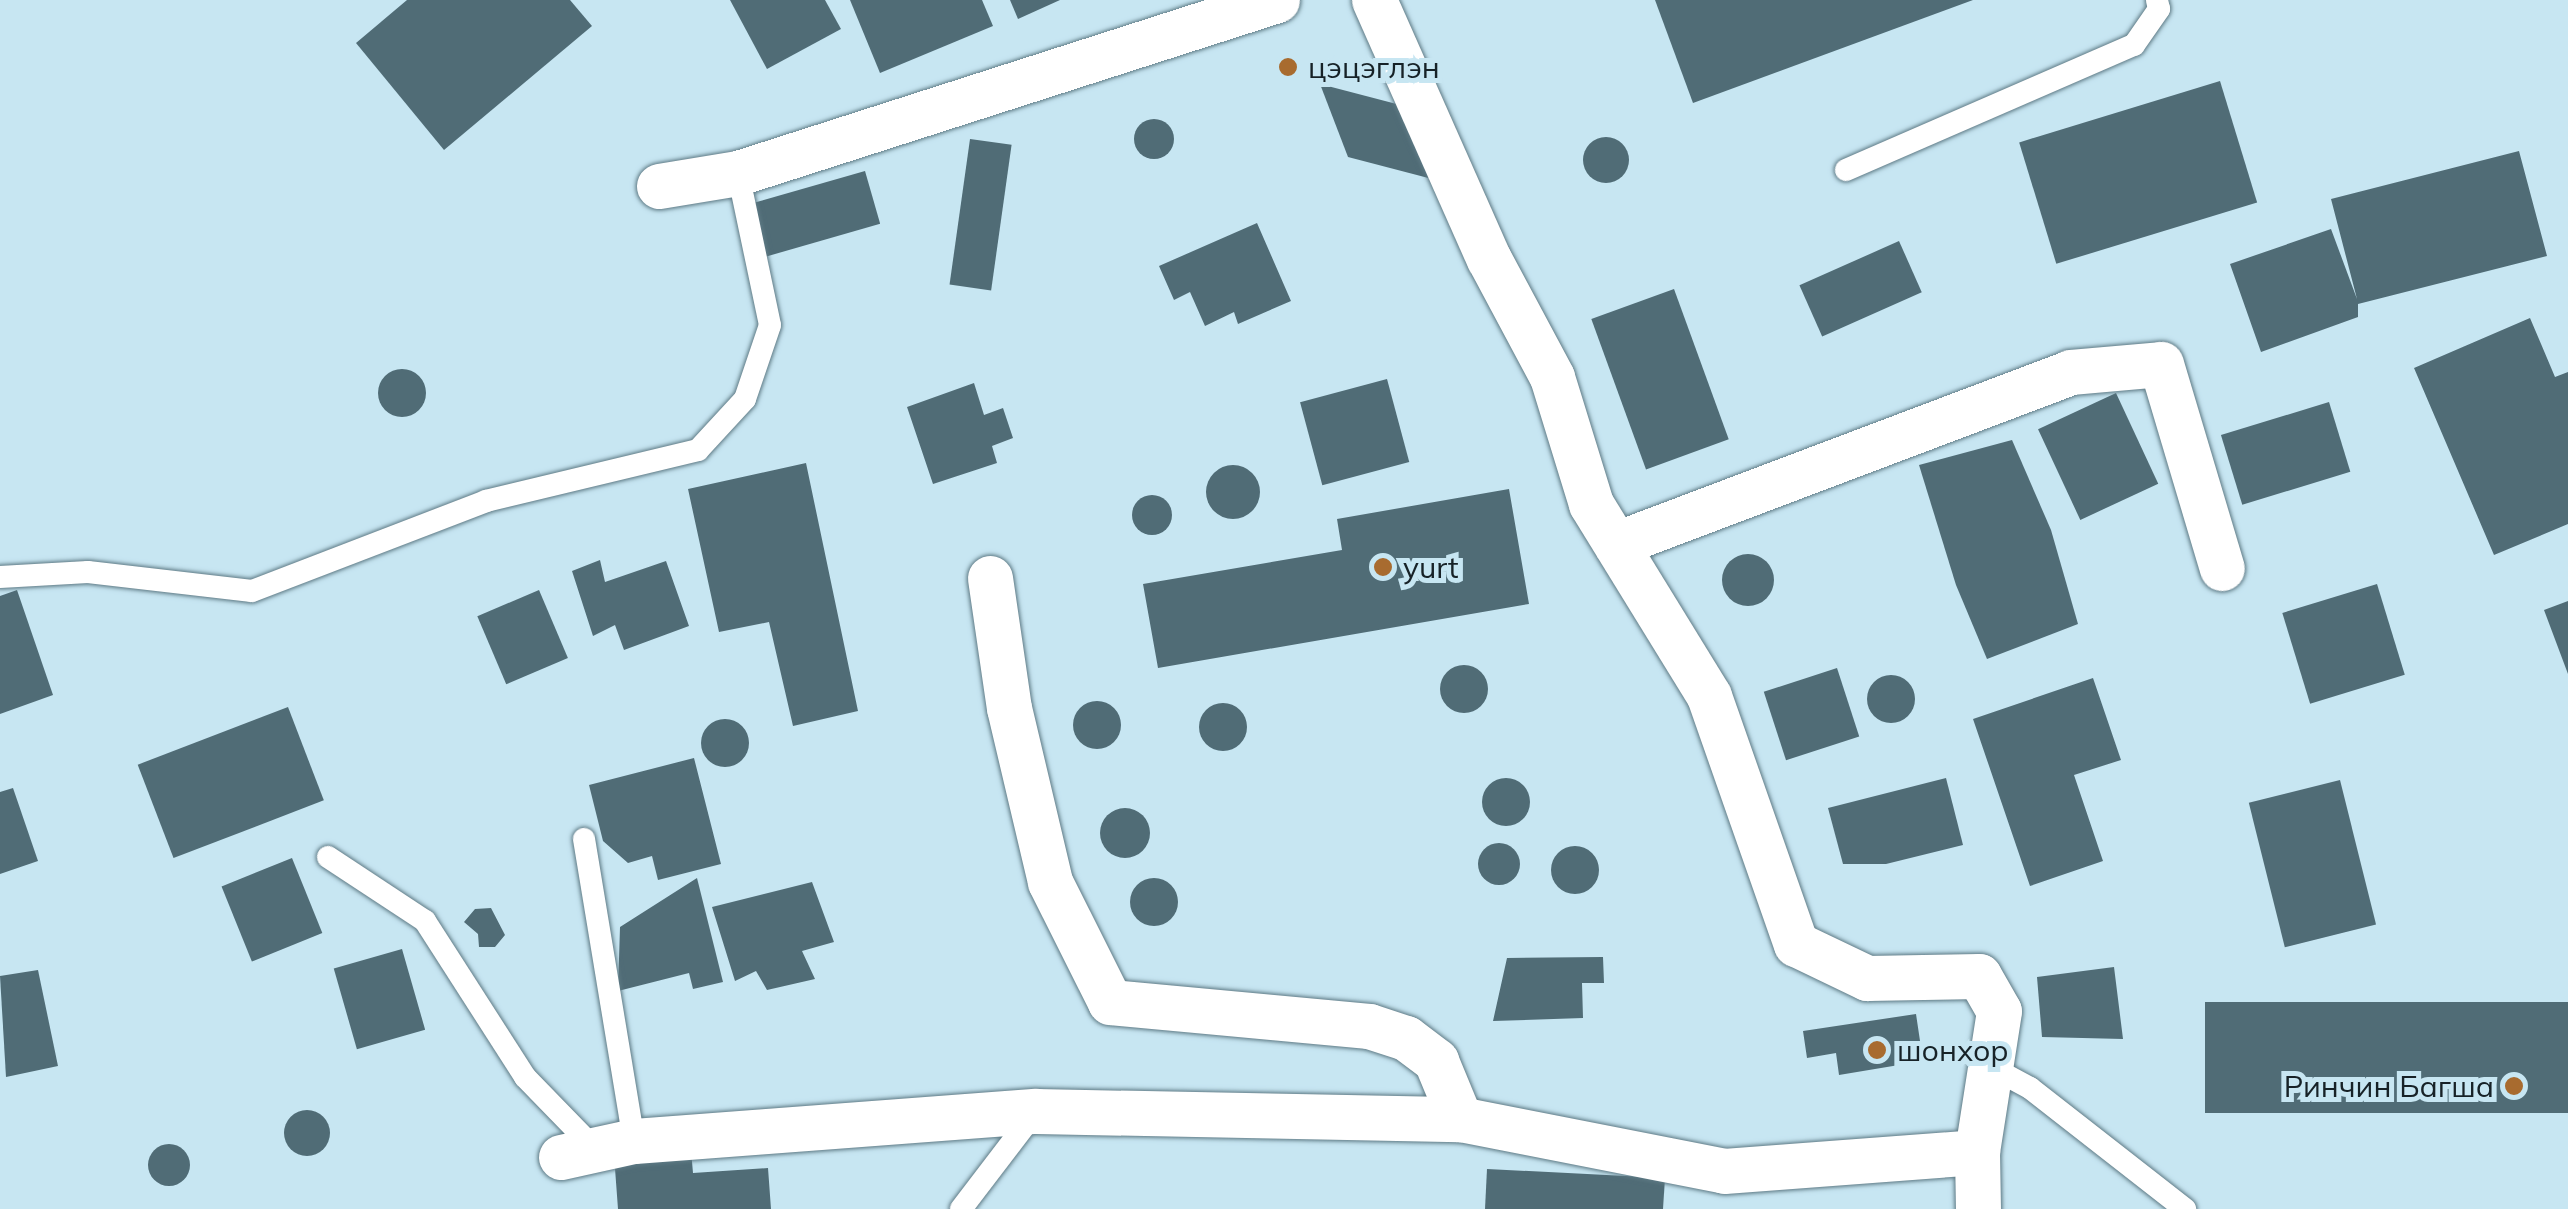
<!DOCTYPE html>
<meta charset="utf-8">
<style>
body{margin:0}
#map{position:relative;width:2568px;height:1209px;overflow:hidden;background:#c7e6f2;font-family:Mulish,sans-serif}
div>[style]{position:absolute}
.building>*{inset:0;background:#506c76;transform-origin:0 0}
.round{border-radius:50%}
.roads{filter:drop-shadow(0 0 2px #5e7a85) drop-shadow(0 0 2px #5e7a85)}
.service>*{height:22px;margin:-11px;padding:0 11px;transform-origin:11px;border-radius:11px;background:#fff}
.minor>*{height:45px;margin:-22.5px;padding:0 22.5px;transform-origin:22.5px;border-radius:22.5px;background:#fff}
.dots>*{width:28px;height:28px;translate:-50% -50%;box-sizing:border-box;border:5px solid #c7e6f2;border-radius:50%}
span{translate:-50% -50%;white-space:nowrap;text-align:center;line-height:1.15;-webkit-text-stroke:10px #c7e6f2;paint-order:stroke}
.poi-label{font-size:30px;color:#172227}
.left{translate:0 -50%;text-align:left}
.right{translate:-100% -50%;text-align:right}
</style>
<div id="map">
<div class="building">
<div style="clip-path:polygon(407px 0,570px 0,592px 26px,444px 150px,356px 43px)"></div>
<div style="clip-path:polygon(730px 0,825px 0,841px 29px,767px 69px)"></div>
<div style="clip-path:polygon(850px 0,982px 0,993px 26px,880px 73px)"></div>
<div style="clip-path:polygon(1010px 0,1060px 0,1018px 19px)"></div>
<div style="clip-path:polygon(1655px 0,1973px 0,1693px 103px)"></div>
<div style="left:2220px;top:81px;width:127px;height:210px;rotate:73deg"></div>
<div style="clip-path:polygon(1320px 84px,1408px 107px,1436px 180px,1348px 157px)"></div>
<div class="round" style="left:1134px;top:119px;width:40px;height:40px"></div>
<div class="round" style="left:1583px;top:137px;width:46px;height:46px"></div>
<div style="left:970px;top:139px;width:42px;height:147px;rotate:8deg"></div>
<div style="clip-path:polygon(2519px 151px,2547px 256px,2358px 304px,2358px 317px,2261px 352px,2230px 264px,2331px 229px,2357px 299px,2331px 199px)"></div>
<div style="left:865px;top:171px;width:55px;height:121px;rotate:74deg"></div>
<div style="clip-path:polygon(1257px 223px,1291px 301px,1238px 324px,1234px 312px,1205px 326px,1190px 292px,1174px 300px,1159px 266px)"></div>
<div style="left:1899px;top:241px;width:56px;height:109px;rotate:66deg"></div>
<div style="left:1674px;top:289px;width:160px;height:88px;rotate:70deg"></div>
<div style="clip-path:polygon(2530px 318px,2555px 377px,2568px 372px,2568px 524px,2494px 555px,2414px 368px)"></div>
<div class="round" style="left:378px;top:369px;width:48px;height:48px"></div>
<div style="left:1387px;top:379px;width:86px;height:90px;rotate:75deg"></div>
<div style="clip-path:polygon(974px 383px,984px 415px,1003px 408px,1013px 438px,992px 446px,997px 463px,933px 484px,907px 407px)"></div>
<div style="left:2116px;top:393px;width:100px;height:86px;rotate:65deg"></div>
<div style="left:2329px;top:402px;width:73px;height:113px;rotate:73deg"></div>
<div style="clip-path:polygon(2012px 440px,2051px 530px,2078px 624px,1987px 659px,1956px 585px,1919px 465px)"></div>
<div style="clip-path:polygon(806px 463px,858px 711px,793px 726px,769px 622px,719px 632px,688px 489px)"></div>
<div class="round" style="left:1206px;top:465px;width:54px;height:54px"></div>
<div style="clip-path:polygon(1509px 489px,1529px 604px,1158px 668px,1143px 584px,1342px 550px,1337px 519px)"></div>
<div class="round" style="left:1132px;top:495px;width:40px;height:40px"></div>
<div class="round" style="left:1722px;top:554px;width:52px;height:52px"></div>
<div style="clip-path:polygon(600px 560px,605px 582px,666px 561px,689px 626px,624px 650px,615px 625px,593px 636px,572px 571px)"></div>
<div style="left:2377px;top:584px;width:95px;height:99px;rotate:73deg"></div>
<div style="clip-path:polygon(17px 590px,53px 695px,0 714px,0 596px)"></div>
<div style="left:539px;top:590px;width:74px;height:67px;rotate:67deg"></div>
<div style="clip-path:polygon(2568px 601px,2568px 674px,2544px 610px)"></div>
<div class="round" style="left:1440px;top:665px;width:48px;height:48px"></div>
<div style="left:1837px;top:668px;width:72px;height:77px;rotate:72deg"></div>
<div class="round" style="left:1867px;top:675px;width:48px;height:48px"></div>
<div style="clip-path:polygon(2093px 678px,2121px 760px,2074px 775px,2103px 861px,2030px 886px,1973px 719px)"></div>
<div class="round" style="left:1073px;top:701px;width:48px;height:48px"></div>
<div class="round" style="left:1199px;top:703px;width:48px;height:48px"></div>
<div style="left:288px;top:707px;width:100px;height:161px;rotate:69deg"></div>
<div class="round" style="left:701px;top:719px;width:48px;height:48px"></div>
<div style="clip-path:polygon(694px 758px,721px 864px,658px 880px,652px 856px,628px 863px,603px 841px,589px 785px)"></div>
<div class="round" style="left:1482px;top:778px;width:48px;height:48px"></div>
<div style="clip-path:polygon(1946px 778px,1963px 845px,1886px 864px,1843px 864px,1828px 808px)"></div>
<div style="left:2340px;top:780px;width:149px;height:94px;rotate:76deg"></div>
<div style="clip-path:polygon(13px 788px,38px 861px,0 874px,0 792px)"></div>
<div class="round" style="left:1100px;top:808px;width:50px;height:50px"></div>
<div class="round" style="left:1478px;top:843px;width:42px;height:42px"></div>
<div class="round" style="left:1551px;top:846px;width:48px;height:48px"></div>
<div style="left:292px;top:858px;width:81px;height:76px;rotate:68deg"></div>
<div class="round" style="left:1130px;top:878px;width:48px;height:48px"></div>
<div style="clip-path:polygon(697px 878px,723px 982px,693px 989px,689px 973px,618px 991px,620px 927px)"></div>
<div style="clip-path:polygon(812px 882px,834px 942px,802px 951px,815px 979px,767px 990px,756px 971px,735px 981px,712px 907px)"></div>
<div style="clip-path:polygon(491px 908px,505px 935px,495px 947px,479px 947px,478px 934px,464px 922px,475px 909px)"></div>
<div style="left:402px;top:949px;width:84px;height:71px;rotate:74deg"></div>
<div style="clip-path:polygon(1603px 957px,1604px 983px,1582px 983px,1583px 1018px,1493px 1021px,1507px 958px)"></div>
<div style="clip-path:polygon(2114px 967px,2123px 1039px,2042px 1037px,2037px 977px)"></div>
<div style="clip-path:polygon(38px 970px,58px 1066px,6px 1077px,0 976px)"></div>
<div style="left:2568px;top:1002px;width:111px;height:363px;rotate:90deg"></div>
<div style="clip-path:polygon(1916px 1014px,1923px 1061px,1839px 1075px,1836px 1053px,1807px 1058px,1803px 1031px)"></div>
<div class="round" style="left:284px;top:1110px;width:46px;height:46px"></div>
<div class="round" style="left:148px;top:1144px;width:42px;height:42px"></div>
<div style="clip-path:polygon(691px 1150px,693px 1173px,768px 1168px,771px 1209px,618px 1209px,614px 1155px)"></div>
<div style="clip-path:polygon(1487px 1169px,1665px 1178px,1663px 1209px,1485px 1209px)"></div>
</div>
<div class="roads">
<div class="service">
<div style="left:1846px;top:170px;width:314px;rotate:-23.5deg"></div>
<div style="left:2134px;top:45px;width:44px;rotate:-55.2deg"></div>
<div style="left:2159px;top:9px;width:9px;rotate:-103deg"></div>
<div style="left:0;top:577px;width:88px;rotate:-3.3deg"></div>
<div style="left:88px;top:572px;width:165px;rotate:6.6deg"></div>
<div style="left:252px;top:591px;width:251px;rotate:-21deg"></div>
<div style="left:486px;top:501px;width:218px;rotate:-13.5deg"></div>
<div style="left:698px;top:450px;width:69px;rotate:-47.3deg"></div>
<div style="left:745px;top:399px;width:78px;rotate:-71.3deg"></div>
<div style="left:770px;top:325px;width:155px;rotate:-101.9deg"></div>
<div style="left:584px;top:839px;width:306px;rotate:80.6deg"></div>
<div style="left:328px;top:857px;width:116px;rotate:33.4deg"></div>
<div style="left:425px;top:921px;width:185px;rotate:57.3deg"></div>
<div style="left:525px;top:1077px;width:99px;rotate:45.8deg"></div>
<div style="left:1989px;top:1066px;width:47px;rotate:28.2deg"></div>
<div style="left:2030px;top:1088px;width:197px;rotate:38deg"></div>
<div style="left:961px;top:1209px;width:123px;rotate:-52.6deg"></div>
</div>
<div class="minor">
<div style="left:1374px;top:0;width:283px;rotate:66.1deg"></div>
<div style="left:1489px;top:259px;width:134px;rotate:61.9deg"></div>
<div style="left:1552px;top:377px;width:133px;rotate:72.9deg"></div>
<div style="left:1591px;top:504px;width:225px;rotate:58.4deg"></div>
<div style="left:1709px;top:696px;width:263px;rotate:70.7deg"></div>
<div style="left:1796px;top:944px;width:79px;rotate:25.6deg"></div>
<div style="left:1867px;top:978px;width:112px;rotate:-1deg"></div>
<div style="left:1979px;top:976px;width:40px;rotate:60.3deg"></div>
<div style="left:1999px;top:1011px;width:143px;rotate:98.9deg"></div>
<div style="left:1977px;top:1152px;width:57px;rotate:89deg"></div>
<div style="left:659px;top:186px;width:80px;rotate:-9.3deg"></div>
<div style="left:738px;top:173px;width:566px;rotate:-17.79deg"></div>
<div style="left:1616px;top:544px;width:485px;rotate:-20.7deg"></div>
<div style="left:2070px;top:372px;width:91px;rotate:-5deg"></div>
<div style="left:2161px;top:364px;width:213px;rotate:73.4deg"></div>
<div style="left:990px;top:578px;width:131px;rotate:81.7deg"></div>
<div style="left:1009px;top:708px;width:179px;rotate:76.7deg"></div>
<div style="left:1050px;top:882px;width:134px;rotate:63.4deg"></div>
<div style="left:1110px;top:1002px;width:260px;rotate:5.3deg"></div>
<div style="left:1369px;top:1026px;width:39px;rotate:18deg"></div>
<div style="left:1406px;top:1038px;width:38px;rotate:37deg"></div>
<div style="left:1436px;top:1061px;width:63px;rotate:67.5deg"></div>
<div style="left:561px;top:1157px;width:75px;rotate:-12.4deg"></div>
<div style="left:634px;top:1141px;width:403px;rotate:-4.3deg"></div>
<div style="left:1036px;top:1111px;width:424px;rotate:1.1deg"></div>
<div style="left:1460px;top:1119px;width:269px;rotate:11.1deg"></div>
<div style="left:1724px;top:1171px;width:254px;rotate:-4.3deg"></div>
</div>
</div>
<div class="dots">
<div style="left:1288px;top:67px;background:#a86b2f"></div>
<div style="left:1383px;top:567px;background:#a86b2f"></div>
<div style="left:1877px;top:1050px;background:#a86b2f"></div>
<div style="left:2514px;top:1086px;background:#a86b2f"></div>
</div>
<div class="poi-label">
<span class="left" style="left:1308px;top:67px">цэцэглэн</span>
<span class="left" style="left:1403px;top:567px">yurt</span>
<span class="left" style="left:1897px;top:1050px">шонхор</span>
<span class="right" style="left:2494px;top:1086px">Ринчин Багша</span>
</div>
</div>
